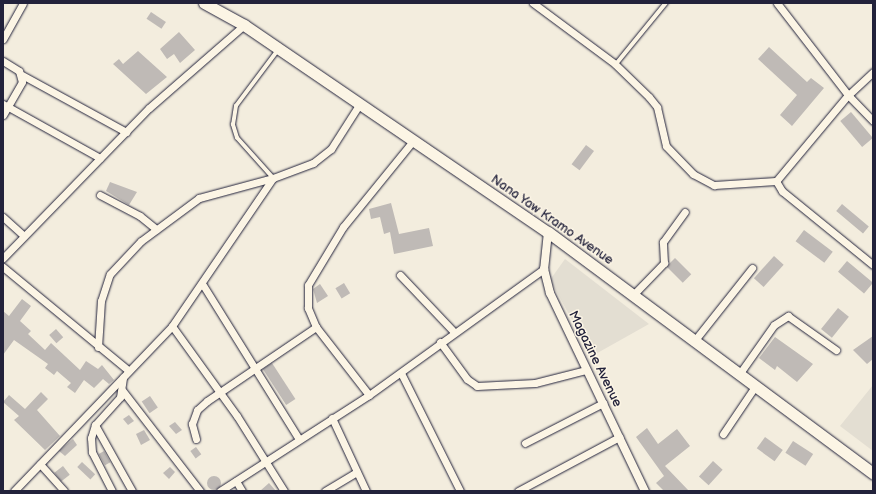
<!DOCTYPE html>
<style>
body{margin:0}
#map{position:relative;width:876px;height:494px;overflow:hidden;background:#f3edde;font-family:"Balsamiq Sans",sans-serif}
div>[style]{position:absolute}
.built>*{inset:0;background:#e3ded2}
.building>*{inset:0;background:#bfbab6;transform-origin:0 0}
.round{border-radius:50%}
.roads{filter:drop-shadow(0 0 1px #22223b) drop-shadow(0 0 1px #22223b)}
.service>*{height:3.5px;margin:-1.75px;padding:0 1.75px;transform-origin:1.75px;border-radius:1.75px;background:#fcf5e5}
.minor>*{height:7px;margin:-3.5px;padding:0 3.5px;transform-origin:3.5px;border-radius:3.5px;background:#fcf5e5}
.tertiary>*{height:8px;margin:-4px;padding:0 4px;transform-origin:4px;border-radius:4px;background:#fcf5e5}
.primary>*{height:11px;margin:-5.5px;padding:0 5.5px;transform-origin:5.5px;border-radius:5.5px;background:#fcf5e5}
span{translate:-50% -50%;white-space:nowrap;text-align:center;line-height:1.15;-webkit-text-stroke:3px #fcf5e5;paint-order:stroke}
.street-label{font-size:13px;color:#22223b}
.frame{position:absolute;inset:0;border:4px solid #22223b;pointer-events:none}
</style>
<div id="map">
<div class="built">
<div style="clip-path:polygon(565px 259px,649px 324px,592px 356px,550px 280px)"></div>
<div style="clip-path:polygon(873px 385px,873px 451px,840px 426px)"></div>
</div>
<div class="building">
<div style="left:151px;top:12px;width:18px;height:8px;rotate:34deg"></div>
<div style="clip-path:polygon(179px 32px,195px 50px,180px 63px,174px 54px,167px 59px,160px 49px)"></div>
<div style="clip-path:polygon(769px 47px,807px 82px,811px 78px,824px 88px,792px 126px,780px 115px,797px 95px,758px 59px)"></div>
<div style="clip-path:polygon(138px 51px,167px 77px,146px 94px,113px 64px,119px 59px,123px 64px)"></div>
<div style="left:851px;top:112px;width:34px;height:14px;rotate:50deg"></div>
<div style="left:586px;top:145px;width:10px;height:24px;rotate:37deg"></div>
<div style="clip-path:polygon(110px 182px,137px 192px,129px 205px,106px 191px)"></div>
<div style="clip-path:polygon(391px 203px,399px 234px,429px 228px,433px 246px,394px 254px,390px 232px,384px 234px,380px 217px,371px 219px,369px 209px)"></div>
<div style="left:842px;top:204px;width:35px;height:9px;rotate:40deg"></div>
<div style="left:804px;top:230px;width:36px;height:14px;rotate:37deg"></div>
<div style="left:774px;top:256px;width:13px;height:30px;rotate:42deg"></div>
<div style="left:675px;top:258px;width:23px;height:12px;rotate:45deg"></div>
<div style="left:847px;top:261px;width:34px;height:14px;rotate:40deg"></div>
<div style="left:344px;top:283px;width:12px;height:10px;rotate:59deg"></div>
<div style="clip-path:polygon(320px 284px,328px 296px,317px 303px,313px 289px)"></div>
<div style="clip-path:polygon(22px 299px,31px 306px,20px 321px,31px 331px,28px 334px,45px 350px,51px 343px,80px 370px,86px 361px,98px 369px,102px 365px,114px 380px,109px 384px,103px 379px,94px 388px,84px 380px,75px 393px,67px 387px,71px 383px,57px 371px,54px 375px,45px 368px,48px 364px,14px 340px,3px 355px,3px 311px,9px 316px)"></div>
<div style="left:838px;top:308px;width:14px;height:27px;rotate:39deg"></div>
<div style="left:56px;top:329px;width:11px;height:9px;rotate:49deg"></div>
<div style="clip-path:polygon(873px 336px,873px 359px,867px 364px,853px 350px)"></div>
<div style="clip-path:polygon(775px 337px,813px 364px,797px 382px,777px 366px,775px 370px,759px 358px)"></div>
<div style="left:272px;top:363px;width:43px;height:11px;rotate:57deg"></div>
<div style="clip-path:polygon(41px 392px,48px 399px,37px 410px,60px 436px,45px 450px,14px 420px,19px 416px,3px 402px,9px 395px,25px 409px)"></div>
<div style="left:150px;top:396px;width:14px;height:10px;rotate:56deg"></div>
<div style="clip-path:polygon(129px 415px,134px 421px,128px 425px,123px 419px)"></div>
<div style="clip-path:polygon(175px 422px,182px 430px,176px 434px,169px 426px)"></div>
<div style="clip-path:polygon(647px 428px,658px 444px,677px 429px,690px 446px,665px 466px,689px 491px,664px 491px,656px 483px,664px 476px,636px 437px)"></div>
<div style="clip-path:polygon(144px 430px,150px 440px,141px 445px,136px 434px)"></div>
<div style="left:765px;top:437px;width:22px;height:14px;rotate:36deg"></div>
<div style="clip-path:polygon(73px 439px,77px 445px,65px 456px,59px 451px)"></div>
<div style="left:793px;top:441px;width:24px;height:14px;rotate:33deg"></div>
<div style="left:196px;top:447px;width:9px;height:7px;rotate:54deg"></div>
<div style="left:104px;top:451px;width:13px;height:6px;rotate:61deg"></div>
<div style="left:713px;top:461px;width:13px;height:21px;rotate:42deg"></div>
<div style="left:82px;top:462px;width:18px;height:7px;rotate:43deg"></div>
<div style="left:63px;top:466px;width:11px;height:11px;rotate:52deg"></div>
<div style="clip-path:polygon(170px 467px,175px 472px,169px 479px,163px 473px)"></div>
<div class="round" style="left:207px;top:476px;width:14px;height:14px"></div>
<div style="clip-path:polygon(269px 483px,276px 491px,260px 491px)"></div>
</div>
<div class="roads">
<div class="service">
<div style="left:616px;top:64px;width:79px;rotate:-50.7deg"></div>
<div style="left:272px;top:177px;width:52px;rotate:-131.9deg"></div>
<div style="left:237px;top:138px;width:14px;rotate:-107deg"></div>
<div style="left:233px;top:125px;width:19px;rotate:-81deg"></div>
<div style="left:236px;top:106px;width:70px;rotate:-53.1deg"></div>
</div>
<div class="minor">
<div style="left:533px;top:3px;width:102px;rotate:36.6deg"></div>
<div style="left:615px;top:64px;width:47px;rotate:44.1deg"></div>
<div style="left:649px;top:97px;width:13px;rotate:51deg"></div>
<div style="left:657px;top:107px;width:40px;rotate:77deg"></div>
<div style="left:666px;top:146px;width:39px;rotate:46deg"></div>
<div style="left:693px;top:174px;width:24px;rotate:28deg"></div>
<div style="left:714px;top:185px;width:62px;rotate:-3.7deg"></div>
<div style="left:777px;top:3px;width:116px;rotate:52.3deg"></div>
<div style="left:848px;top:95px;width:36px;rotate:46deg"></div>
<div style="left:3px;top:39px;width:41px;rotate:-60.9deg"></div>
<div style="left:3px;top:61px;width:19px;rotate:32deg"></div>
<div style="left:19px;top:71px;width:11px;rotate:75deg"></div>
<div style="left:22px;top:82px;width:38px;rotate:120deg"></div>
<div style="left:873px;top:72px;width:34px;rotate:137deg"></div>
<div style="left:848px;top:95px;width:112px;rotate:129.9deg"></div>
<div style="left:776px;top:181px;width:12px;rotate:59deg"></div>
<div style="left:782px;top:191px;width:117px;rotate:39.1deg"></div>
<div style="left:22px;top:75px;width:119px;rotate:28.7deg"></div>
<div style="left:3px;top:104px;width:111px;rotate:29.1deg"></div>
<div style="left:100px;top:195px;width:45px;rotate:27.7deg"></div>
<div style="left:140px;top:216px;width:21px;rotate:39deg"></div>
<div style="left:3px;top:217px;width:28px;rotate:42deg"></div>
<div style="left:3px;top:258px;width:209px;rotate:-45.8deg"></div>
<div style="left:149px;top:108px;width:126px;rotate:-41.1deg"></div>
<div style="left:3px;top:267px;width:163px;rotate:39.5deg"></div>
<div style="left:400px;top:275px;width:79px;rotate:46.5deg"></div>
<div style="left:203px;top:285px;width:181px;rotate:58.1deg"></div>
<div style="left:633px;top:295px;width:45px;rotate:-45.9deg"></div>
<div style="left:664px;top:263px;width:21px;rotate:-93deg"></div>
<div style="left:663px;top:242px;width:37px;rotate:-54deg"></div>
<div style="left:172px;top:326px;width:111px;rotate:54.2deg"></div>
<div style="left:237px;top:416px;width:89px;rotate:57.9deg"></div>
<div style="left:695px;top:340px;width:92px;rotate:-51.6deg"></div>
<div style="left:440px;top:342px;width:46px;rotate:53.9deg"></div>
<div style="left:467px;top:379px;width:12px;rotate:35deg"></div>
<div style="left:477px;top:386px;width:58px;rotate:-3deg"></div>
<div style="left:535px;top:383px;width:53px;rotate:-14.3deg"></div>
<div style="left:98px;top:347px;width:46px;rotate:-86.3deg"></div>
<div style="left:101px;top:301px;width:28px;rotate:-72deg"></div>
<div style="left:110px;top:274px;width:45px;rotate:-46.8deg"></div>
<div style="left:141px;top:241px;width:72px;rotate:-36.6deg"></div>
<div style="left:199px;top:198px;width:77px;rotate:-15.1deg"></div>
<div style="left:401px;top:373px;width:132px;rotate:63.4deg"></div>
<div style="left:740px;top:373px;width:59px;rotate:-54.7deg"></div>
<div style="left:774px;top:325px;width:17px;rotate:-33deg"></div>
<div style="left:788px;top:316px;width:59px;rotate:35.3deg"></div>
<div style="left:122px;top:390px;width:128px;rotate:52.3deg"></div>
<div style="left:369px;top:395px;width:86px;rotate:-127.9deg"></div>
<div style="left:316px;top:327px;width:21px;rotate:-113deg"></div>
<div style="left:308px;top:308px;width:23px;rotate:-90deg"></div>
<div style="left:308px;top:285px;width:68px;rotate:-58.9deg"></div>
<div style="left:343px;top:227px;width:111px;rotate:-50.9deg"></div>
<div style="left:332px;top:418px;width:81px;rotate:65deg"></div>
<div style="left:95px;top:425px;width:76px;rotate:60.7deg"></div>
<div style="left:723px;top:434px;width:59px;rotate:-56deg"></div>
<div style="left:196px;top:439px;width:16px;rotate:-105deg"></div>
<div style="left:192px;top:424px;width:15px;rotate:-70deg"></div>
<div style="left:197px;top:410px;width:13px;rotate:-42deg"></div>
<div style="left:207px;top:401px;width:132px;rotate:-34.2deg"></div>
<div style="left:525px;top:443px;width:88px;rotate:-27.1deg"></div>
<div style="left:40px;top:464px;width:36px;rotate:48deg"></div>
<div style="left:236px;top:481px;width:12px;rotate:59deg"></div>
<div style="left:14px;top:491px;width:228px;rotate:-46.2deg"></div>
<div style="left:172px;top:326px;width:179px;rotate:-55.7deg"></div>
<div style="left:273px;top:178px;width:43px;rotate:-20.6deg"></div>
<div style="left:313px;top:163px;width:23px;rotate:-38deg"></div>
<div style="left:331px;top:149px;width:52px;rotate:-57.5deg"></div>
<div style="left:112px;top:491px;width:44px;rotate:-117.1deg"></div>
<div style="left:92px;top:452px;width:14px;rotate:-94deg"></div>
<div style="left:91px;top:438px;width:14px;rotate:-73deg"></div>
<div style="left:95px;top:425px;width:38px;rotate:-48deg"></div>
<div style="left:120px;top:397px;width:20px;rotate:-81deg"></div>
<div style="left:220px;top:491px;width:177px;rotate:-32.8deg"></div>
<div style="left:369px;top:395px;width:216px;rotate:-35.8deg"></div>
<div style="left:325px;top:491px;width:37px;rotate:-31deg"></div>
<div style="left:518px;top:491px;width:115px;rotate:-28.1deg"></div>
</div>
<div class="tertiary">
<div style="left:548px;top:232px;width:37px;rotate:96deg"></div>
<div style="left:544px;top:269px;width:25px;rotate:76deg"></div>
<div style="left:550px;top:293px;width:220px;rotate:64.4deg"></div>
</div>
<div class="primary">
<div style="left:204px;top:3px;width:46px;rotate:28.8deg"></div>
<div style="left:244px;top:25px;width:368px;rotate:34.3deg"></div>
<div style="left:548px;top:232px;width:405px;rotate:36.6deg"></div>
</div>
</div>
<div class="street-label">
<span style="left:552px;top:220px;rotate:35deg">Nana Yaw Kramo Avenue</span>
<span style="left:595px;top:359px;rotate:64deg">Magazine Avenue</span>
</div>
<div class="frame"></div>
</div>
